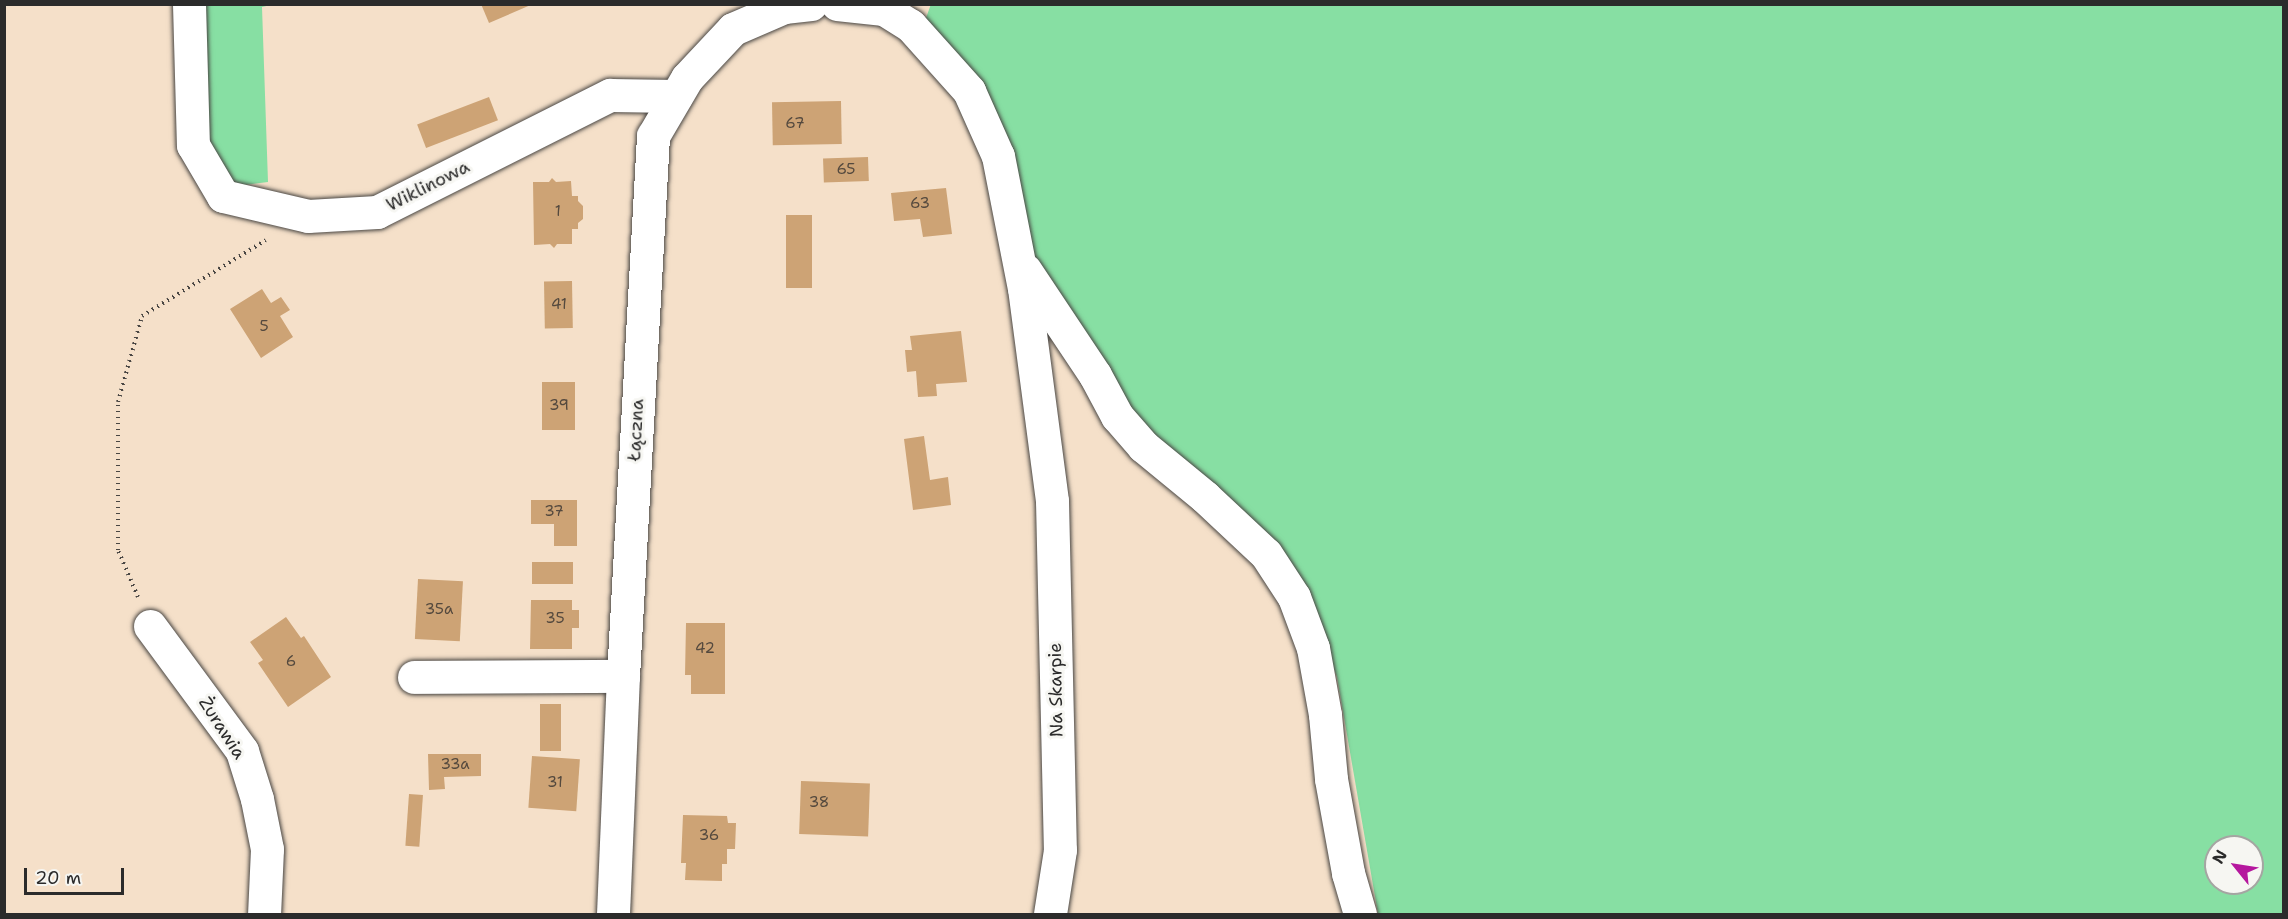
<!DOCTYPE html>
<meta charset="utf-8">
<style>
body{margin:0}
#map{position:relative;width:2288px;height:919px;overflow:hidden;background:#f5e0c9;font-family:"Shantell Sans",sans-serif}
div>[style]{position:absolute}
.green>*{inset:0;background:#87dfa3}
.building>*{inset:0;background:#cda375;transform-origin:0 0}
.path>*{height:4px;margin-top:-2px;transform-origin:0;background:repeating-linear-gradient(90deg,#494643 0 1.5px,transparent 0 6px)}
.roads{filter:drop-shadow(0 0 2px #494643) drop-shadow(0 0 2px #494643)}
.minor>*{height:33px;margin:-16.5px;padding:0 16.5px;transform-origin:16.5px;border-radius:16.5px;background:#fff}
span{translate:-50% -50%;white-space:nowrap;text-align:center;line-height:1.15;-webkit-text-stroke:6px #f6f6f2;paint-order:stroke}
.number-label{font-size:15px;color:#54493e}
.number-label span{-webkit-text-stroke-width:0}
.street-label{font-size:18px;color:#2b2b2b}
.frame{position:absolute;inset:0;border:6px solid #2b2b2b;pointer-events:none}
.north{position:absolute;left:2204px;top:835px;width:60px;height:60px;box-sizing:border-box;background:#f6f6f2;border:2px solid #a5a5a2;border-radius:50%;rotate:300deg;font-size:16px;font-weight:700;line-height:24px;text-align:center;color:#2b2b2b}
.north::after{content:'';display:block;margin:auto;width:21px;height:27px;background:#b5179e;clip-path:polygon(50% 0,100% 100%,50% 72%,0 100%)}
.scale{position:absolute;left:24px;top:868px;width:100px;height:27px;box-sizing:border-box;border:3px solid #2b2b2b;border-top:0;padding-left:8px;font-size:18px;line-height:21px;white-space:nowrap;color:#2b2b2b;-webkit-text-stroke:4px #f6f6f2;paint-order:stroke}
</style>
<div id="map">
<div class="green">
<div style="clip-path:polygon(evenodd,931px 4px,2283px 5px,2283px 914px,1378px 914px,1337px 677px,1310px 606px,1145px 436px,1036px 273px,922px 29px,931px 4px,2216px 847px,2252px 847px,2252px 883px,2216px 883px,2216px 847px)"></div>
<div style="clip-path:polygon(203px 5px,271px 5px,262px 7px,268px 182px,237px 186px,204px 151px)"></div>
</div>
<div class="building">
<div style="clip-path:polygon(481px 4px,533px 4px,489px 23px)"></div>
<div style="left:489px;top:97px;width:25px;height:77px;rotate:69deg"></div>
<div style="left:841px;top:101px;width:43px;height:69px;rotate:89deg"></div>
<div style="left:868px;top:157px;width:24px;height:45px;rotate:88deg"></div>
<div style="clip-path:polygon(552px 178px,556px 182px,571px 181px,572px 196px,578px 196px,578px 201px,583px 206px,583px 219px,578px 223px,578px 229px,572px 229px,572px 244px,557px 244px,554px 248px,550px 244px,534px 245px,533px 182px,549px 182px)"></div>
<div style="clip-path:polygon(946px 188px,952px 234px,923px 237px,920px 219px,894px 221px,891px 193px)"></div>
<div style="left:786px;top:215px;width:26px;height:73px"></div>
<div style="left:572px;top:281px;width:47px;height:28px;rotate:89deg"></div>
<div style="clip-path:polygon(262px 289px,271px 303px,281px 297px,290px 310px,280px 316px,293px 337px,261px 358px,230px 309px)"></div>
<div style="clip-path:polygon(961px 331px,967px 382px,936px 384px,937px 396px,918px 397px,916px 371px,907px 372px,905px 350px,912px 350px,910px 336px)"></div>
<div style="left:542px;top:382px;width:33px;height:48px"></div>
<div style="clip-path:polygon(924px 436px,930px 480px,948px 477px,951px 505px,913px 510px,904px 439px)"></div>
<div style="clip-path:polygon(531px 500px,577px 500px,577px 546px,554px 546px,554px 524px,531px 524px)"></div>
<div style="left:573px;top:562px;width:22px;height:41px;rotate:90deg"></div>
<div style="left:418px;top:579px;width:45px;height:60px;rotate:3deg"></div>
<div style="clip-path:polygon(531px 600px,572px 600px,572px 610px,579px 610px,579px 628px,572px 628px,572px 649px,530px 649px)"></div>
<div style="clip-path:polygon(286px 617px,301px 638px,304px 636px,331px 677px,288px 707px,258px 663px,263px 660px,250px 642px)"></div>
<div style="clip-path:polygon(686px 623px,725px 623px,725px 694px,691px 694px,691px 675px,685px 675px)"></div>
<div style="left:540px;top:704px;width:21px;height:47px"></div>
<div style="clip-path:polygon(428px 754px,481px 754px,481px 776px,444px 777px,445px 789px,429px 790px)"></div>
<div style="left:532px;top:756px;width:48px;height:52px;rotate:4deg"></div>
<div style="left:801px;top:781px;width:69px;height:53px;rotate:2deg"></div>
<div style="left:409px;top:794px;width:14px;height:52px;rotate:4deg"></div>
<div style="clip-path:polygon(683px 815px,727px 816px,728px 823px,736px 823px,735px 849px,727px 849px,727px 864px,722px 864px,722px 881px,685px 880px,686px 863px,681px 863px)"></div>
</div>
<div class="path">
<div style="left:138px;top:597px;width:51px;rotate:-113.1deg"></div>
<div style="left:118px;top:550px;width:148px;rotate:-90deg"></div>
<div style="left:118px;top:402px;width:89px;rotate:-74.4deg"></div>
<div style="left:142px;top:316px;width:145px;rotate:-31.5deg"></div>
</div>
<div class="roads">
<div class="minor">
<div style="left:189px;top:4px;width:141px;rotate:88.4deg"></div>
<div style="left:193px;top:145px;width:59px;rotate:59.5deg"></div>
<div style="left:223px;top:196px;width:87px;rotate:13.2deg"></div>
<div style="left:308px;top:216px;width:69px;rotate:-3.3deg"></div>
<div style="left:377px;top:212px;width:261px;rotate:-26.7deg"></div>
<div style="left:610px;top:95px;width:66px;rotate:0.9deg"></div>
<div style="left:837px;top:4px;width:47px;rotate:6.1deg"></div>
<div style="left:884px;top:9px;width:31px;rotate:32deg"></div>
<div style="left:910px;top:25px;width:89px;rotate:48.2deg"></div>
<div style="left:969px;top:91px;width:71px;rotate:66deg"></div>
<div style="left:998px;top:156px;width:135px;rotate:78.9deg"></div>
<div style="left:1024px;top:288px;width:215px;rotate:82.5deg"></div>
<div style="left:1052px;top:501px;width:349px;rotate:88.7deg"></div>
<div style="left:1060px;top:850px;width:65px;rotate:98.9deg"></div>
<div style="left:1025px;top:270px;width:126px;rotate:56.3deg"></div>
<div style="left:1095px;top:375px;width:47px;rotate:61.8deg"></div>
<div style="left:1117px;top:416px;width:40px;rotate:49deg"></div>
<div style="left:1143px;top:446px;width:80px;rotate:39.4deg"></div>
<div style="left:1205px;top:497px;width:83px;rotate:43.1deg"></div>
<div style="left:1266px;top:554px;width:51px;rotate:56.9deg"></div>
<div style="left:1294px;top:597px;width:54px;rotate:69.6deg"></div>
<div style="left:1313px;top:648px;width:68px;rotate:79.8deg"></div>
<div style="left:1325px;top:715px;width:64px;rotate:84.6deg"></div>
<div style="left:1331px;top:779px;width:96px;rotate:79.7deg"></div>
<div style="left:1348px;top:873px;width:43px;rotate:73.7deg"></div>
<div style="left:150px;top:626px;width:155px;rotate:53.6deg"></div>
<div style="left:242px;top:751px;width:50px;rotate:72.6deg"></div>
<div style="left:257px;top:799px;width:51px;rotate:78.7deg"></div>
<div style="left:267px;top:849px;width:65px;rotate:92.6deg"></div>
<div style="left:414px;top:677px;width:209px;rotate:-0.3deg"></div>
<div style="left:613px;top:914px;width:238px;rotate:-87.6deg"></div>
<div style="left:623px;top:676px;width:541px;rotate:-86.82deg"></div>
<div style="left:653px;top:136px;width:67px;rotate:-59.6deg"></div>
<div style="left:687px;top:78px;width:67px;rotate:-46.8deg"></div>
<div style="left:733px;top:29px;width:56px;rotate:-23.3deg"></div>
<div style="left:784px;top:7px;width:27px;rotate:-6deg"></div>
</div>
</div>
<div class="number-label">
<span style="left:795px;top:124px">67</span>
<span style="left:846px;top:170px">65</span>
<span style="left:920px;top:204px">63</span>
<span style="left:558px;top:212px">1</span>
<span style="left:559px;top:305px">41</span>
<span style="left:264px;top:327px">5</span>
<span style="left:559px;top:406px">39</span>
<span style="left:554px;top:512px">37</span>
<span style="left:439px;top:610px">35a</span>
<span style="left:555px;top:619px">35</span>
<span style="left:705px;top:649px">42</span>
<span style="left:291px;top:662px">6</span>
<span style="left:455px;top:765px">33a</span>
<span style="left:555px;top:783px">31</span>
<span style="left:819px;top:803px">38</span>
<span style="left:709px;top:836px">36</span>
</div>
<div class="street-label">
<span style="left:428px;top:186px;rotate:-27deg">Wiklinowa</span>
<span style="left:636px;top:430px;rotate:-87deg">Łączna</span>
<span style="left:1056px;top:690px;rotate:-91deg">Na Skarpie</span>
<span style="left:222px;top:728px;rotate:57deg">Żurawia</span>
</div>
<div class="frame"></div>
<div class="north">N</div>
<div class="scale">20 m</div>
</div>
